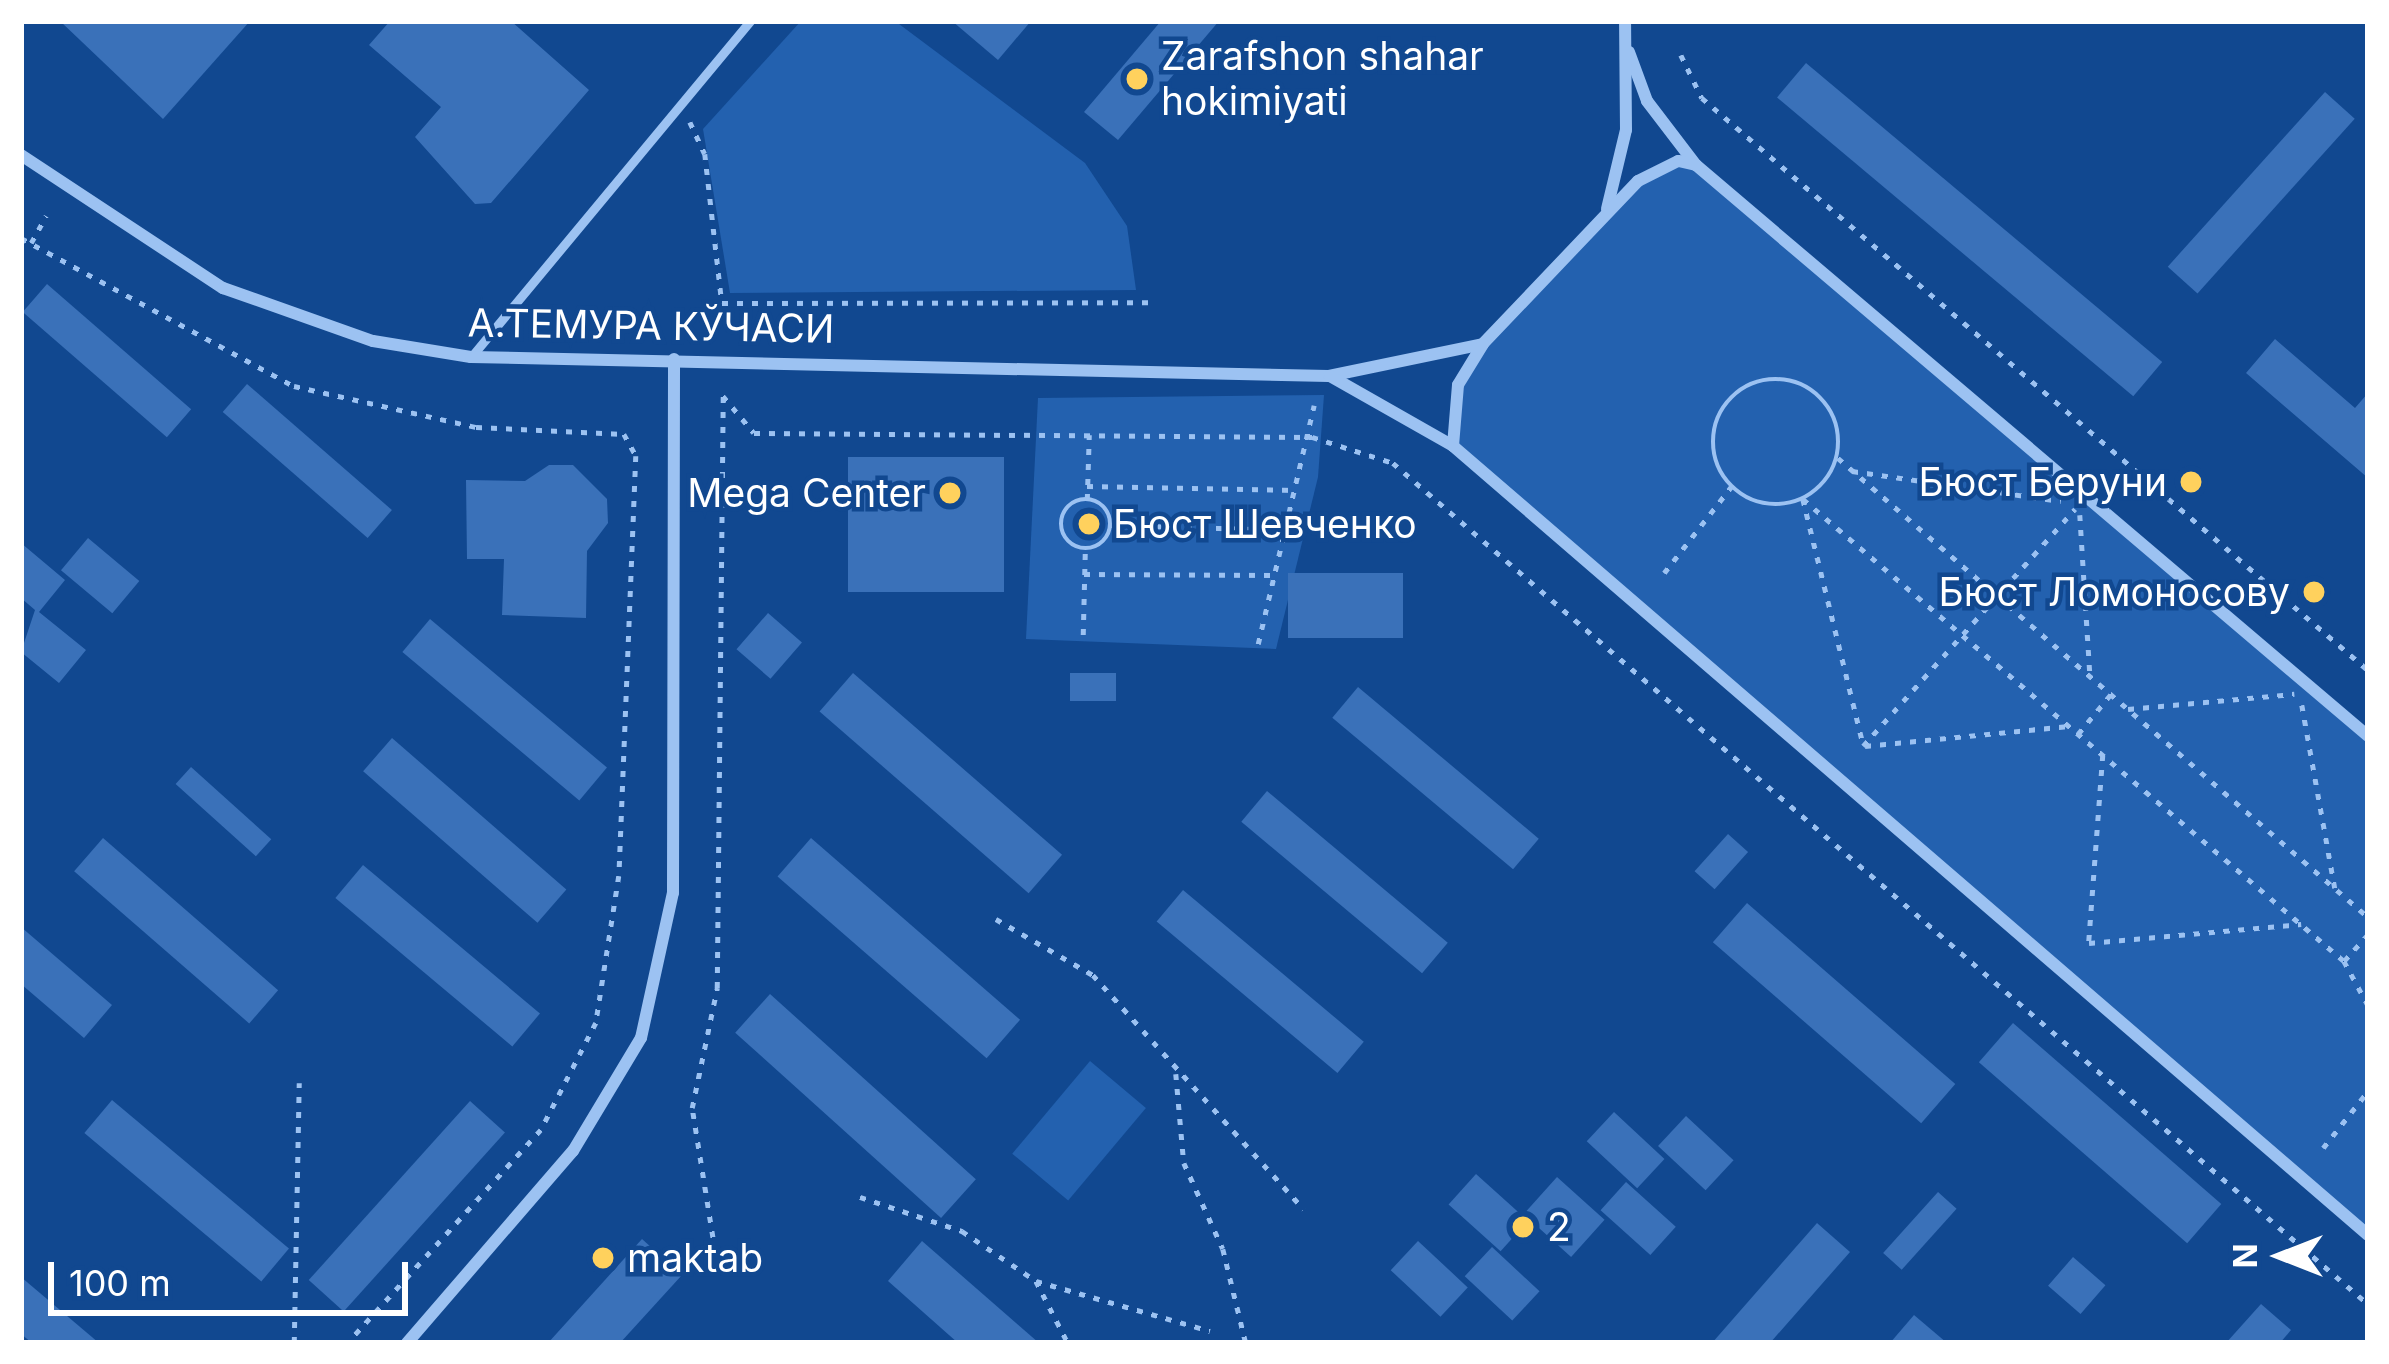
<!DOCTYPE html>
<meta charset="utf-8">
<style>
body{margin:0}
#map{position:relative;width:2389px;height:1364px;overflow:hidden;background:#114890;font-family:Inter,sans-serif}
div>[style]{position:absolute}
.green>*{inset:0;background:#2361af;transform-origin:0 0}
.building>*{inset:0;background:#3a71b9;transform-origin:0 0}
.path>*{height:4.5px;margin-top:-2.25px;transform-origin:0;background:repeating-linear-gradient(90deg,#9cc2f2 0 6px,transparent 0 15px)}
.path>.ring{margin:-2.25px;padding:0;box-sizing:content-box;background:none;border:4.5px solid #9cc2f2;border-radius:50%}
.service>*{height:9px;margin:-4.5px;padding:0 4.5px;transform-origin:4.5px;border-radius:4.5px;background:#9cc2f2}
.minor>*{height:12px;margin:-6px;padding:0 6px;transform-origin:6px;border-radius:6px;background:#9cc2f2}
.dots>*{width:33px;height:33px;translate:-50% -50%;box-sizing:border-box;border:6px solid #114890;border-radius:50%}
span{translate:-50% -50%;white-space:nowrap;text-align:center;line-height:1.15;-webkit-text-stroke:9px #114890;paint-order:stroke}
.poi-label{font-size:39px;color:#fff}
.left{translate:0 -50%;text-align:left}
.right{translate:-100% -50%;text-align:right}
.street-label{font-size:39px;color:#fff}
.frame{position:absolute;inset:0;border:24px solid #fff;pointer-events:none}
.north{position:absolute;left:2221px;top:1196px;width:120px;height:120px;-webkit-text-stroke:9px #114890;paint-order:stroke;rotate:270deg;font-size:33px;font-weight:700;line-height:48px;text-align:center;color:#fff}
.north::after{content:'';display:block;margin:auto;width:42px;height:54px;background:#fff;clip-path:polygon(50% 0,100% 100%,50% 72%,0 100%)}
.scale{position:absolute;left:48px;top:1262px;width:360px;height:54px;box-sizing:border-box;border:6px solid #fff;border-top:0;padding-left:15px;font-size:36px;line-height:42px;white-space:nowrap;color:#fff;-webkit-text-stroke:9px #114890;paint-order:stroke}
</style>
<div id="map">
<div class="green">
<div style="clip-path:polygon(801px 21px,895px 21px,1085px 163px,1127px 226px,1136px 290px,730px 293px,703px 129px)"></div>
<div style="clip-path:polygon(1696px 165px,2368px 736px,2368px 1235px,1453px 446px,1452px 413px,1483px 344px,1606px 212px,1661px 168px)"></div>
<div style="clip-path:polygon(1324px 395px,1318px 477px,1276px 649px,1026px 639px,1038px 398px)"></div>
<div style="left:1090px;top:1061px;width:73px;height:121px;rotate:40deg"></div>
</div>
<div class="building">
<div style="clip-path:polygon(60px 21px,250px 21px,163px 119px)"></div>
<div style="clip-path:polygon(390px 21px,511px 21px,589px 90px,491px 203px,475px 204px,415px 137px,441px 107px,369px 45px)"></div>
<div style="clip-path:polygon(952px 21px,1031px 21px,998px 60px)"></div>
<div style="clip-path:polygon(1161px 21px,1219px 21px,1118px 140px,1084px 112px)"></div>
<div style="left:1806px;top:63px;width:465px;height:45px;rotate:40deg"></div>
<div style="left:2325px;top:92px;width:40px;height:235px;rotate:42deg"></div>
<div style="left:47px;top:284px;width:191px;height:37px;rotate:41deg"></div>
<div style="clip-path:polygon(2275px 339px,2355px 408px,2368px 393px,2368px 478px,2246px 373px)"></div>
<div style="left:247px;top:384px;width:192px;height:37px;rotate:41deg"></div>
<div style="left:848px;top:457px;width:156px;height:135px"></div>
<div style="clip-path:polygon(549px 465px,573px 465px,607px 499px,608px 523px,587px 551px,586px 618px,502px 615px,504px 559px,467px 559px,466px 480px,525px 481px)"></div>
<div style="left:88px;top:538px;width:67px;height:42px;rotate:40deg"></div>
<div style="clip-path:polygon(21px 543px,65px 580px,39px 612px,86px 650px,59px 683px,21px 652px,35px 610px,21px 598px)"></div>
<div style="left:1288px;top:573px;width:115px;height:65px"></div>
<div style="left:768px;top:613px;width:45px;height:48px;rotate:41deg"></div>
<div style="left:430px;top:619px;width:231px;height:43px;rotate:40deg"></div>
<div style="left:853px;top:673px;width:277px;height:51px;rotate:41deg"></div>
<div style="left:1116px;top:673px;width:28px;height:46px;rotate:90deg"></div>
<div style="left:1358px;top:687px;width:236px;height:40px;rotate:40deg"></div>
<div style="left:392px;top:738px;width:231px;height:44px;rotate:41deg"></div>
<div style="left:191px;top:767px;width:108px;height:23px;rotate:42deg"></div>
<div style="left:1267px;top:791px;width:236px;height:40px;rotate:40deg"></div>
<div style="left:1728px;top:834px;width:27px;height:50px;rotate:42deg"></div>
<div style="left:103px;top:838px;width:232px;height:44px;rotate:41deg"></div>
<div style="left:811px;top:838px;width:277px;height:51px;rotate:41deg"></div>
<div style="left:363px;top:865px;width:231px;height:43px;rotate:40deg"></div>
<div style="left:1183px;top:890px;width:236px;height:41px;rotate:40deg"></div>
<div style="left:1747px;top:903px;width:276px;height:52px;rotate:41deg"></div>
<div style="clip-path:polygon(21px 927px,112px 1005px,84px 1038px,21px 984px)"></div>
<div style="left:770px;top:994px;width:277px;height:52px;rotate:42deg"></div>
<div style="left:2013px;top:1023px;width:276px;height:52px;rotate:41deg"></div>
<div style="left:112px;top:1100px;width:231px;height:43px;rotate:40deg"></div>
<div style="left:470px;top:1101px;width:47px;height:241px;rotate:42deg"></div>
<div style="left:1614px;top:1112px;width:69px;height:40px;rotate:43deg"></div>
<div style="left:1686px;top:1116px;width:65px;height:41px;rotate:43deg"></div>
<div style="left:1476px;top:1174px;width:70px;height:41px;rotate:42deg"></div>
<div style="left:1557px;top:1177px;width:64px;height:50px;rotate:42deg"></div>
<div style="left:1626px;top:1182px;width:67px;height:38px;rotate:42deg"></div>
<div style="left:1938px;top:1192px;width:25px;height:82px;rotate:42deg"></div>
<div style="clip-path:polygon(1817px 1223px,1850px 1252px,1770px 1343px,1712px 1343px)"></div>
<div style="clip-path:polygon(642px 1239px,682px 1275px,620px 1343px,548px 1343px)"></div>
<div style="clip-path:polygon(922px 1241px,1039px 1343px,958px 1343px,888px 1281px)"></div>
<div style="left:1418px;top:1241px;width:68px;height:40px;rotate:43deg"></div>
<div style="left:1492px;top:1247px;width:65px;height:40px;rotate:43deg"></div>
<div style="left:2073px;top:1257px;width:43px;height:38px;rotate:41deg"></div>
<div style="clip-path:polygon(21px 1277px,99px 1343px,32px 1343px,21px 1334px)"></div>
<div style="clip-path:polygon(2261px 1304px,2291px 1330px,2280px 1343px,2226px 1343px)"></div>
<div style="clip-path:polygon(1914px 1315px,1947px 1343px,1890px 1343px)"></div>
</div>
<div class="path">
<div style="left:1681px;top:55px;width:48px;rotate:64deg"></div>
<div style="left:1702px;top:98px;width:878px;rotate:40.66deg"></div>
<div style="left:690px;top:122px;width:35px;rotate:65deg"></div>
<div style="left:705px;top:154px;width:150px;rotate:83.5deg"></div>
<div style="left:722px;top:303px;width:427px;rotate:-0.1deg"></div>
<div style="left:21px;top:238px;width:311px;rotate:28.5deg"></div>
<div style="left:294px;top:386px;width:187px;rotate:12.7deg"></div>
<div style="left:476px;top:427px;width:148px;rotate:2.7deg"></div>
<div style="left:624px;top:434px;width:25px;rotate:61deg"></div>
<div style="left:636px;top:456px;width:420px;rotate:92.3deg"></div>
<div style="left:619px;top:876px;width:149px;rotate:98.9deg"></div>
<div style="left:596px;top:1023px;width:120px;rotate:117.2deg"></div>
<div style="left:541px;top:1130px;width:287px;rotate:132.2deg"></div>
<div style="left:31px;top:243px;width:31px;rotate:-61deg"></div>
<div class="ring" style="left:1713px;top:379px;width:121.5px;height:121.5px"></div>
<div style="left:723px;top:396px;width:48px;rotate:50deg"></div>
<div style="left:754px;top:433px;width:558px;rotate:0.41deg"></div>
<div style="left:1312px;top:437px;width:85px;rotate:17.8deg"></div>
<div style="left:1393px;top:463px;width:1288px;rotate:40.78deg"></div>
<div style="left:1838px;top:458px;width:701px;rotate:40.89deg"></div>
<div style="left:1852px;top:471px;width:211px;rotate:8.2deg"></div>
<div style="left:1087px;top:486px;width:210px;rotate:1.1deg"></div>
<div style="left:1803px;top:499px;width:711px;rotate:40.5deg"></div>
<div style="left:2344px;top:961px;width:50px;rotate:61.4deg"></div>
<div style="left:1803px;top:499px;width:252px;rotate:76.2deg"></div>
<div class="ring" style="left:1061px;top:499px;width:45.5px;height:45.5px"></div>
<div style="left:1087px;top:500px;width:65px;rotate:-88.2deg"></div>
<div style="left:2080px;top:515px;width:161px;rotate:86.4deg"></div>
<div style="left:1111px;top:525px;width:174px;rotate:1.6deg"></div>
<div style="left:1664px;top:573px;width:109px;rotate:-52.1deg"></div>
<div style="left:1084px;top:574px;width:192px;rotate:0.3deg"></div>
<div style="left:1083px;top:635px;width:84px;rotate:-88.6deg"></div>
<div style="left:1258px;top:644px;width:245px;rotate:-76.8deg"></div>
<div style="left:2302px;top:705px;width:186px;rotate:79.8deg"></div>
<div style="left:2128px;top:709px;width:167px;rotate:-5.2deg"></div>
<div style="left:2078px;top:734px;width:52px;rotate:-50.5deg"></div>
<div style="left:1863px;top:746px;width:318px;rotate:-48.2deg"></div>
<div style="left:1865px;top:746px;width:205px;rotate:-5.6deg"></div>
<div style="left:2103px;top:755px;width:189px;rotate:94.3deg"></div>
<div style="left:2089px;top:943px;width:213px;rotate:-5.1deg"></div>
<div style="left:996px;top:919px;width:112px;rotate:30deg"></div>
<div style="left:1093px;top:975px;width:315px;rotate:48deg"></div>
<div style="left:2344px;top:961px;width:36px;rotate:-48deg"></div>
<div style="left:1176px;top:1074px;width:89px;rotate:84.9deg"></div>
<div style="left:1184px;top:1163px;width:94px;rotate:65.6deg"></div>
<div style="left:1223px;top:1249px;width:97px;rotate:76.3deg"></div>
<div style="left:2323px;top:1148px;width:73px;rotate:-51.7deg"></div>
<div style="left:860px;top:1197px;width:108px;rotate:18.4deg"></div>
<div style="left:962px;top:1231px;width:89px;rotate:34deg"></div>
<div style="left:1036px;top:1281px;width:70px;rotate:62.7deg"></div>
<div style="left:715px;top:1252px;width:146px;rotate:-99.1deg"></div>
<div style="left:692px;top:1108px;width:123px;rotate:-78.2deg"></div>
<div style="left:717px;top:988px;width:592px;rotate:-89.42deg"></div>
<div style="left:1036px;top:1281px;width:181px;rotate:16deg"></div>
<div style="left:294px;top:1343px;width:260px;rotate:-88.9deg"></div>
</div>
<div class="service">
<div style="left:471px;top:357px;width:437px;rotate:-50.3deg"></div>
</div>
<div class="minor">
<div style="left:1629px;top:52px;width:52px;rotate:69.8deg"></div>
<div style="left:1647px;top:101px;width:81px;rotate:52.6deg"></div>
<div style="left:21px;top:155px;width:242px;rotate:33.4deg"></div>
<div style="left:223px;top:288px;width:159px;rotate:19.5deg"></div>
<div style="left:373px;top:341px;width:99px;rotate:9.3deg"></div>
<div style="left:471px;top:357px;width:858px;rotate:1.27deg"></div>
<div style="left:1329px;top:376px;width:157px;rotate:-11.7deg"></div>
<div style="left:1607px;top:209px;width:81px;rotate:-76.5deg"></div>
<div style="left:1626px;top:130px;width:109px;rotate:-90.5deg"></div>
<div style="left:1330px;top:376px;width:142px;rotate:29.6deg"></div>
<div style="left:2368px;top:736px;width:882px;rotate:-139.65deg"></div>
<div style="left:1696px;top:165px;width:18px;rotate:-167deg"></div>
<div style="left:1678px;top:161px;width:45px;rotate:153.4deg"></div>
<div style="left:1638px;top:181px;width:225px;rotate:133.6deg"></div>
<div style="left:1483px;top:344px;width:48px;rotate:121.4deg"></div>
<div style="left:1458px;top:385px;width:61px;rotate:94.7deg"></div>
<div style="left:1453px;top:446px;width:1208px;rotate:40.77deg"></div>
<div style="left:407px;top:1343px;width:254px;rotate:-49.2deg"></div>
<div style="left:573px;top:1151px;width:132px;rotate:-59deg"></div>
<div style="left:641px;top:1038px;width:148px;rotate:-77.6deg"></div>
<div style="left:673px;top:893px;width:534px;rotate:-89.89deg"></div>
</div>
<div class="dots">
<div style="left:1137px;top:79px;background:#ffd15d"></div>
<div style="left:2191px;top:482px;background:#ffd15d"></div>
<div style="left:950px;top:493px;background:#ffd15d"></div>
<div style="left:1089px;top:524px;background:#ffd15d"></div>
<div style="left:2314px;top:592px;background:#ffd15d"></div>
<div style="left:1523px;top:1227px;background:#ffd15d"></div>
<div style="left:603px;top:1258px;background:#ffd15d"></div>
</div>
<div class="poi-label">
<span class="left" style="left:1161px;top:79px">Zarafshon shahar<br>hokimiyati</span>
<span class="right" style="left:2167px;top:482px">Бюст Беруни</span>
<span class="right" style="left:926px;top:493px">Mega Center</span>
<span class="left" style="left:1113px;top:524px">Бюст Шевченко</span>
<span class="right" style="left:2290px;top:592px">Бюст Ломоносову</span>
<span class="left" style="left:1547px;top:1227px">2</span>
<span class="left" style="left:627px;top:1258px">maktab</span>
</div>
<div class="street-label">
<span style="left:651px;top:326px;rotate:1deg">А.ТЕМУРА КЎЧАСИ</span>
</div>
<div class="frame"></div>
<div class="north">N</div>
<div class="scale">100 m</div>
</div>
